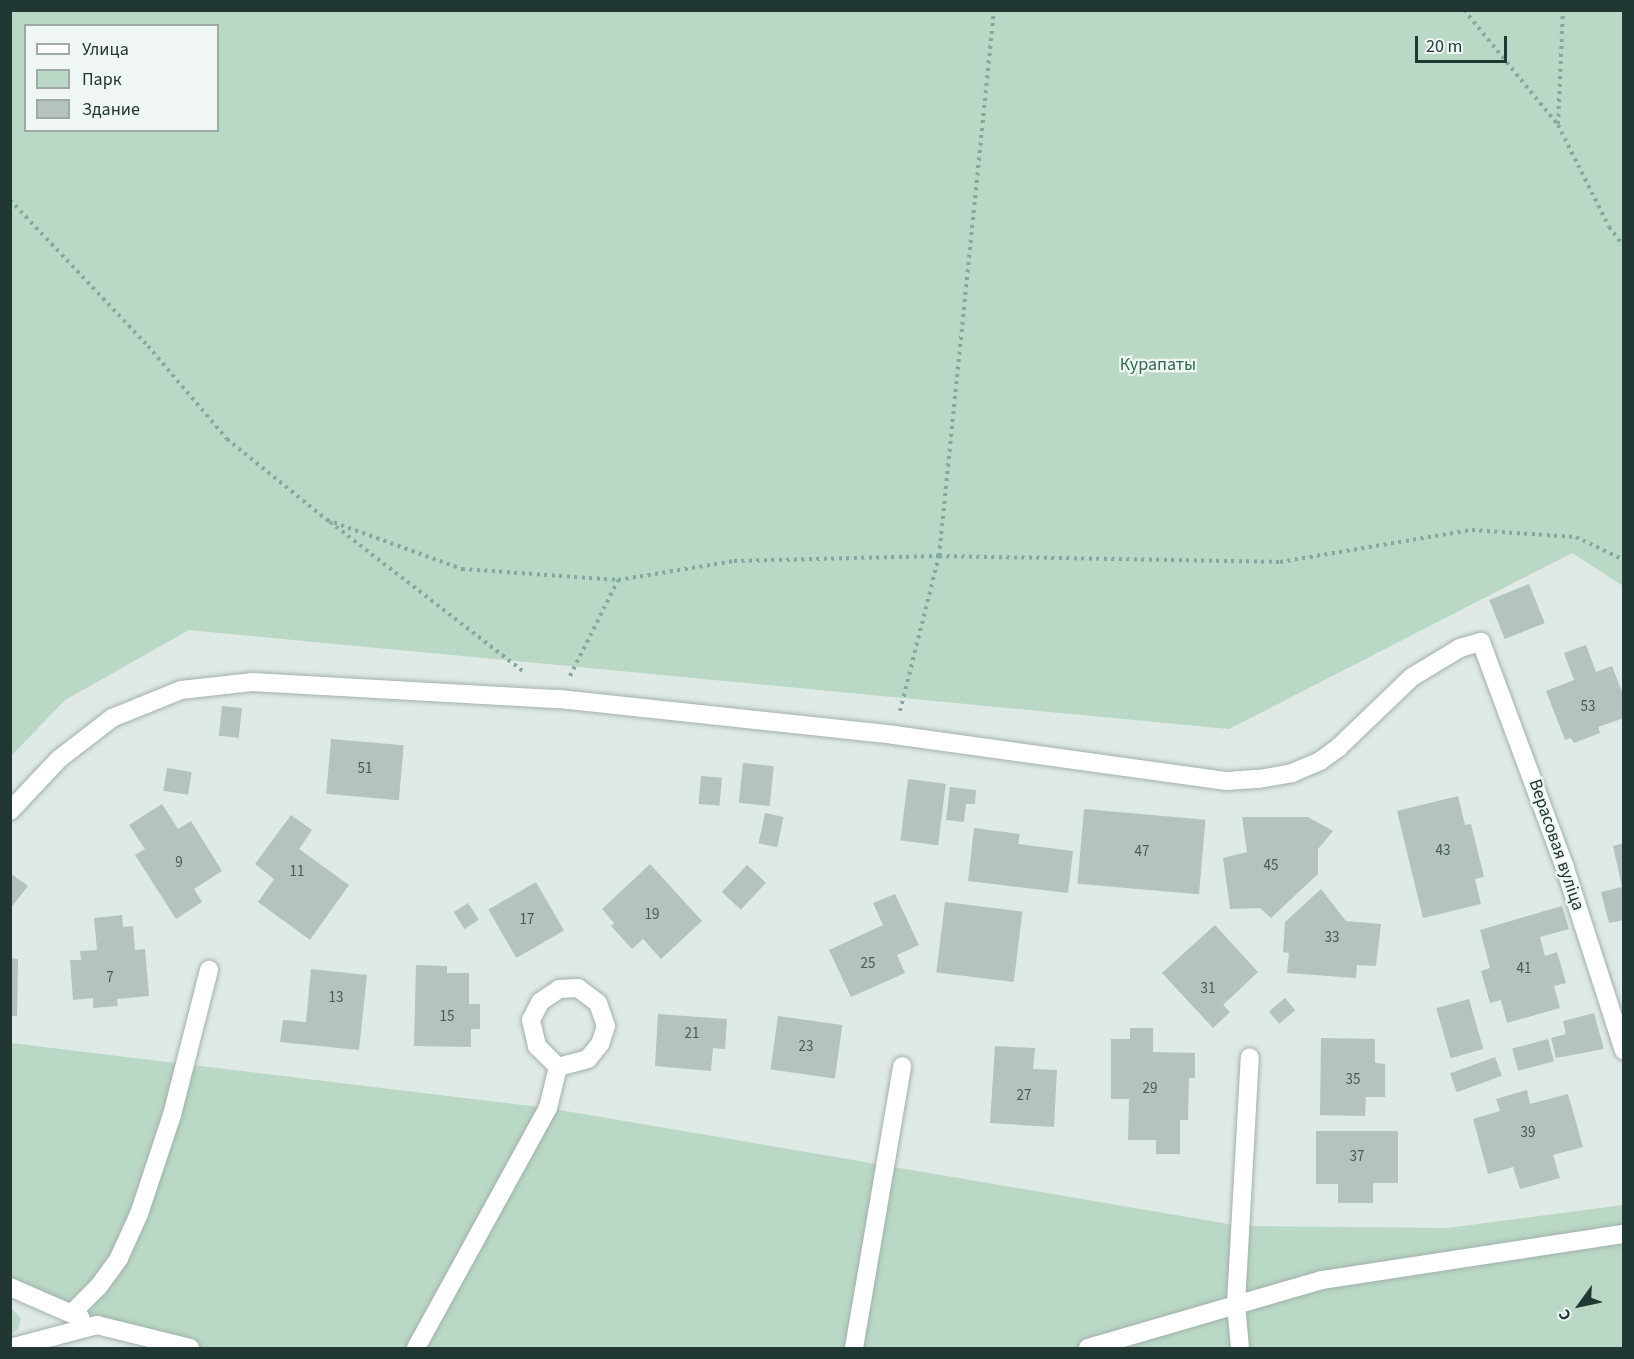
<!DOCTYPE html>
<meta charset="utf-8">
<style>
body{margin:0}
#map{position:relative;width:1634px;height:1359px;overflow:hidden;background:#dfe9e5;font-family:"Source Sans 3",sans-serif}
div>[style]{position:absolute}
.green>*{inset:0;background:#b9d8c5}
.building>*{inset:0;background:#b4c3bf;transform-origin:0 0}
.path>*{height:4px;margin-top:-2px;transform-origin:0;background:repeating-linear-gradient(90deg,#82a9a2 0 3px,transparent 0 7.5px)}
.roads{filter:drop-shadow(0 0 2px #a2b0ac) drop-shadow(0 0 2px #a2b0ac)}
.minor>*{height:18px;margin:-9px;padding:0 9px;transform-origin:9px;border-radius:9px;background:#fff}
span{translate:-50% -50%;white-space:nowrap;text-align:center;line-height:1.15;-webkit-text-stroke:4.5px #eff6f3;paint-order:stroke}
.number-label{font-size:15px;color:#465a57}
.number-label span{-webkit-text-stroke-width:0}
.park-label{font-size:18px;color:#306a4d}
.street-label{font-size:18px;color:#213734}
.frame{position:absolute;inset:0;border:12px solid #213734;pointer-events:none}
.legend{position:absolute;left:24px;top:24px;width:195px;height:108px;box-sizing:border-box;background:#eff6f3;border:2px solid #9daaa7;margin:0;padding:8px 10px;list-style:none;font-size:18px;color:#213734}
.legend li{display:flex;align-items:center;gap:12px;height:30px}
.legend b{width:30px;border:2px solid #9daaa7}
.north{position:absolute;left:1550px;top:1275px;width:60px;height:60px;-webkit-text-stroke:4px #eff6f3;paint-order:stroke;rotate:237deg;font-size:16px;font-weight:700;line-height:24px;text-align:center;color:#213734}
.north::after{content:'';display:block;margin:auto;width:21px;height:27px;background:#213734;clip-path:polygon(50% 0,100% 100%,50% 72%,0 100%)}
.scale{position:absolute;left:1415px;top:36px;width:92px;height:27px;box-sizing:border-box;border:3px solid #213734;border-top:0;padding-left:8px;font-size:18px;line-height:21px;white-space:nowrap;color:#213734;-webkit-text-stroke:4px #eff6f3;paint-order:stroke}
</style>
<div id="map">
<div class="green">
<div style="clip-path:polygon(evenodd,11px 10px,1623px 11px,1623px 586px,1572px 553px,1229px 729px,189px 630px,65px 700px,11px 756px,11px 10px,26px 26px,218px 26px,218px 130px,26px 130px,26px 26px)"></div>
<div style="clip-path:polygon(11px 1043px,548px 1108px,1240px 1226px,1447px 1228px,1623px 1205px,1623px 1348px,190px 1348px,97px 1325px,11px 1287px)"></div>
<div style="clip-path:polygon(10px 1307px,21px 1319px,18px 1329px,11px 1334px)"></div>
</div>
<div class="building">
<div style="left:1529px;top:584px;width:42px;height:43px;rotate:68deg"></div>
<div style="clip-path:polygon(1586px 645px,1596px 672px,1612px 666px,1624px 697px,1624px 718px,1598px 727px,1600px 733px,1574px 743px,1571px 738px,1565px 740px,1546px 691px,1574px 680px,1564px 653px)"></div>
<div style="left:222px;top:706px;width:20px;height:30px;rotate:6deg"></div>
<div style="left:331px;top:739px;width:73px;height:55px;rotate:5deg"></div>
<div style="left:743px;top:763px;width:31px;height:40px;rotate:6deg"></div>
<div style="left:167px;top:768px;width:25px;height:23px;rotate:9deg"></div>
<div style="left:701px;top:776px;width:21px;height:28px;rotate:5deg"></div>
<div style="left:908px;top:779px;width:38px;height:62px;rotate:7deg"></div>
<div style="clip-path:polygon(950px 787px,976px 790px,975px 804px,966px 804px,964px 822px,946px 820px)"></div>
<div style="clip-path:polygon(1458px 796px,1465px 825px,1471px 824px,1484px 877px,1475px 879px,1481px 904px,1423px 918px,1397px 811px)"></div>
<div style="clip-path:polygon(162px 804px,178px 829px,191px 821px,222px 871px,194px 889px,202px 902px,176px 919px,135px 855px,145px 849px,129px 825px)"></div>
<div style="left:1084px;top:809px;width:122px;height:75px;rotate:5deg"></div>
<div style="left:765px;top:813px;width:19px;height:31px;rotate:12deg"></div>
<div style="clip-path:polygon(291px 815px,312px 830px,299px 849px,349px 885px,310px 940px,258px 902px,274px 879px,255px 864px)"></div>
<div style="clip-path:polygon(1242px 817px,1308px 817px,1333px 831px,1318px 849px,1318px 874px,1271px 918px,1260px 908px,1230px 909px,1223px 858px,1247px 852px)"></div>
<div style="clip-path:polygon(974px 828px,1020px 834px,1018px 844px,1073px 851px,1068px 893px,968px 881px)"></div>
<div style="clip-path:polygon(1624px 843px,1624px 920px,1609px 923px,1601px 892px,1622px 887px,1613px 846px)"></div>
<div style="clip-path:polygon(650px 864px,702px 921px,661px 959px,643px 939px,632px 949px,611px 926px,614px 923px,602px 909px)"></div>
<div style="left:747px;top:865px;width:26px;height:37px;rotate:43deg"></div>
<div style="clip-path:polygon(10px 873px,28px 886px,10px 909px)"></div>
<div style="left:536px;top:882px;width:56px;height:55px;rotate:60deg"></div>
<div style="clip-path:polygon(1321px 889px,1346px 921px,1381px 924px,1376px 966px,1357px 965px,1356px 978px,1287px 973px,1289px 953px,1283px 952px,1285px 922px)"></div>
<div style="clip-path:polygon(895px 894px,919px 945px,897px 955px,905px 973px,851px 997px,829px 950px,883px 925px,873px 903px)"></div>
<div style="left:945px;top:902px;width:78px;height:71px;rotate:7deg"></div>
<div style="left:468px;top:903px;width:20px;height:17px;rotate:57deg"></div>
<div style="clip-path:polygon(1562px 906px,1569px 929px,1540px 937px,1545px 956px,1557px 952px,1566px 983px,1554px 986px,1560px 1008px,1507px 1023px,1501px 1000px,1490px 1003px,1481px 971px,1490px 968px,1480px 930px)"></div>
<div style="clip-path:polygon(122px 915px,123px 927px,133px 926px,135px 950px,145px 949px,149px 996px,117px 999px,118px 1006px,93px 1008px,93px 998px,73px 1000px,70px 960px,81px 960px,80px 951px,97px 950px,94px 918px)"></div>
<div style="clip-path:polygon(1215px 925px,1258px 972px,1223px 1005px,1230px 1012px,1213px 1028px,1162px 973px)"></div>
<div style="clip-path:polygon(10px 958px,18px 959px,17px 1016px,10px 1016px)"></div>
<div style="clip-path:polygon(416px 965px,447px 966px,447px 973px,469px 973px,469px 1004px,480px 1004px,480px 1029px,471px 1029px,471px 1047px,414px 1046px)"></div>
<div style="clip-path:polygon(311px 969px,367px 975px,359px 1050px,280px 1042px,283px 1020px,306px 1022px)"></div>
<div style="left:1285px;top:998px;width:16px;height:21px;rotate:50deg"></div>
<div style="left:1469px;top:999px;width:52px;height:34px;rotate:74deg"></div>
<div style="clip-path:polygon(1594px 1013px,1604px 1049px,1556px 1058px,1551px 1038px,1566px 1034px,1563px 1021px)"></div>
<div style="clip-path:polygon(658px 1014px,727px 1019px,725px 1049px,713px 1048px,711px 1071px,655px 1066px)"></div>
<div style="left:778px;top:1016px;width:65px;height:54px;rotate:8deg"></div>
<div style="clip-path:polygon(1130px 1028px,1153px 1028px,1153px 1052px,1195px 1053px,1195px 1078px,1189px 1078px,1188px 1120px,1180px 1120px,1180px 1154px,1156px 1154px,1156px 1140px,1128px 1140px,1129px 1099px,1111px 1099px,1111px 1039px,1130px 1039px)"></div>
<div style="clip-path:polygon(1321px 1038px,1375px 1039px,1375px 1063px,1385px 1064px,1385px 1097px,1366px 1097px,1365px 1116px,1320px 1115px)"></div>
<div style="left:1548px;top:1039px;width:23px;height:37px;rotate:75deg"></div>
<div style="clip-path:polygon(995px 1046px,1035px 1048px,1033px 1069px,1057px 1070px,1054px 1127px,990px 1123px)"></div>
<div style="left:1495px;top:1057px;width:20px;height:48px;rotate:70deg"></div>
<div style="clip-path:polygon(1527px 1090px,1530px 1104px,1568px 1094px,1583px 1147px,1553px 1155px,1560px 1178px,1520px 1189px,1513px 1167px,1488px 1174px,1473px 1119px,1500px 1111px,1496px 1099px)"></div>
<div style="clip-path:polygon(1316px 1131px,1398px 1131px,1398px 1183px,1373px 1183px,1373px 1203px,1338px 1203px,1338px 1184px,1316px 1184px)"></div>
</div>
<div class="path">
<div style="left:1464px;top:10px;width:149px;rotate:50.7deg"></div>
<div style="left:1558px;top:125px;width:114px;rotate:63.4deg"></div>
<div style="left:1609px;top:227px;width:24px;rotate:52deg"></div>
<div style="left:1558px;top:124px;width:114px;rotate:-87.5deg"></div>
<div style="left:10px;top:200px;width:201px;rotate:46.6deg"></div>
<div style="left:148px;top:346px;width:122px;rotate:49.7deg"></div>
<div style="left:227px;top:439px;width:129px;rotate:39deg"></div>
<div style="left:327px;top:520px;width:144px;rotate:19.9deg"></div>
<div style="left:462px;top:569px;width:156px;rotate:4deg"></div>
<div style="left:618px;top:580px;width:118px;rotate:-9.3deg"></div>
<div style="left:734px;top:561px;width:205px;rotate:-1.4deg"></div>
<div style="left:939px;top:556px;width:341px;rotate:1deg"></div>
<div style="left:1280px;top:562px;width:195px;rotate:-9.5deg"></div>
<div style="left:1472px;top:530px;width:104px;rotate:3.9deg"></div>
<div style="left:1576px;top:537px;width:53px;rotate:25.6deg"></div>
<div style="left:330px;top:522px;width:244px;rotate:37.7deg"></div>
<div style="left:570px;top:676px;width:107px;rotate:-63.4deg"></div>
<div style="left:900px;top:711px;width:160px;rotate:-75.9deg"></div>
<div style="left:939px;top:556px;width:549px;rotate:-84.25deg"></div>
</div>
<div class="roads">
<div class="minor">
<div style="left:10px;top:811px;width:71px;rotate:-46.7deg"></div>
<div style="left:59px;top:759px;width:67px;rotate:-37.7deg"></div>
<div style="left:112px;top:718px;width:74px;rotate:-22.1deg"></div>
<div style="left:181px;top:690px;width:71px;rotate:-6.4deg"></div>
<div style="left:252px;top:682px;width:307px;rotate:3.2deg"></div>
<div style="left:559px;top:699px;width:337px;rotate:6.1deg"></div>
<div style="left:894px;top:735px;width:336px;rotate:7.9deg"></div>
<div style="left:1227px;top:781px;width:32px;rotate:-4deg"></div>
<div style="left:1259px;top:779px;width:34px;rotate:-10deg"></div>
<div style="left:1292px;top:773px;width:30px;rotate:-23deg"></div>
<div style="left:1320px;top:761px;width:24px;rotate:-36deg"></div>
<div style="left:1339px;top:747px;width:101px;rotate:-43.8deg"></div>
<div style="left:1412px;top:677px;width:56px;rotate:-31.1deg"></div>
<div style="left:1460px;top:648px;width:22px;rotate:-16deg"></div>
<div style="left:1481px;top:642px;width:238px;rotate:69.6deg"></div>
<div style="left:1564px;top:865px;width:195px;rotate:72.1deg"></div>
<div style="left:578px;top:988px;width:25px;rotate:37deg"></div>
<div style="left:598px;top:1003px;width:24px;rotate:71deg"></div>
<div style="left:606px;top:1026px;width:19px;rotate:108deg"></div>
<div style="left:600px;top:1044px;width:19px;rotate:129deg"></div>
<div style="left:588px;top:1059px;width:31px;rotate:165deg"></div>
<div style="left:558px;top:1067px;width:30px;rotate:-135deg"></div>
<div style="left:537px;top:1046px;width:27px;rotate:-103deg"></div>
<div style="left:531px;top:1020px;width:20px;rotate:-63deg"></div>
<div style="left:540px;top:1002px;width:23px;rotate:-34deg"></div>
<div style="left:559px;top:989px;width:19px;rotate:-3deg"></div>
<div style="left:10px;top:1287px;width:77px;rotate:23.6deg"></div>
<div style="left:72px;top:1313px;width:38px;rotate:-45deg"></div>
<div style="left:99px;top:1286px;width:34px;rotate:-54deg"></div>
<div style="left:119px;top:1258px;width:48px;rotate:-65.6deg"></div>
<div style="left:139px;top:1214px;width:104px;rotate:-71.6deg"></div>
<div style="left:172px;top:1115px;width:150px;rotate:-75.7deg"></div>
<div style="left:10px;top:1348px;width:90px;rotate:-14.8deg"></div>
<div style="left:97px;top:1325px;width:96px;rotate:13.9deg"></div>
<div style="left:416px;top:1348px;width:274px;rotate:-61.2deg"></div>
<div style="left:548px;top:1108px;width:42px;rotate:-76.3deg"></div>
<div style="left:854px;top:1348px;width:286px;rotate:-80.3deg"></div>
<div style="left:1088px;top:1348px;width:244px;rotate:-16.2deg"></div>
<div style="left:1322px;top:1280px;width:305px;rotate:-8.7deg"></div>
<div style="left:1240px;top:1348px;width:44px;rotate:-95.2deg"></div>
<div style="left:1236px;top:1304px;width:247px;rotate:-86.8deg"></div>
</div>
</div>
<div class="number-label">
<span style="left:1588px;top:707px">53</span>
<span style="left:365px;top:769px">51</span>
<span style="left:1443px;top:851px">43</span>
<span style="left:1142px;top:852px">47</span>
<span style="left:179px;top:863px">9</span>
<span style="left:1271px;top:866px">45</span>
<span style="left:297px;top:872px">11</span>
<span style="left:652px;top:915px">19</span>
<span style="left:527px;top:920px">17</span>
<span style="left:1332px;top:938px">33</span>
<span style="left:868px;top:964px">25</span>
<span style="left:1524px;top:969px">41</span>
<span style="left:110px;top:978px">7</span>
<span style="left:1208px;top:989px">31</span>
<span style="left:336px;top:998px">13</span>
<span style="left:447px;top:1017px">15</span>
<span style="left:692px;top:1034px">21</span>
<span style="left:806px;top:1047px">23</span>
<span style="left:1353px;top:1080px">35</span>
<span style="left:1150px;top:1089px">29</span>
<span style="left:1024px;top:1096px">27</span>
<span style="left:1528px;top:1133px">39</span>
<span style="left:1357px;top:1157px">37</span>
</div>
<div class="park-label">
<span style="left:1158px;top:365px">Курапаты</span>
</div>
<div class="street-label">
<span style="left:1556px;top:845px;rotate:71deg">Верасовая вуліца</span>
</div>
<div class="frame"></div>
<ul class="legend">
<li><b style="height:8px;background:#fff"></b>Улица</li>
<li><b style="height:16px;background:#b9d8c5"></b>Парк</li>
<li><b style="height:16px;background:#b4c3bf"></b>Здание</li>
</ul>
<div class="north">С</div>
<div class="scale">20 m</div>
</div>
